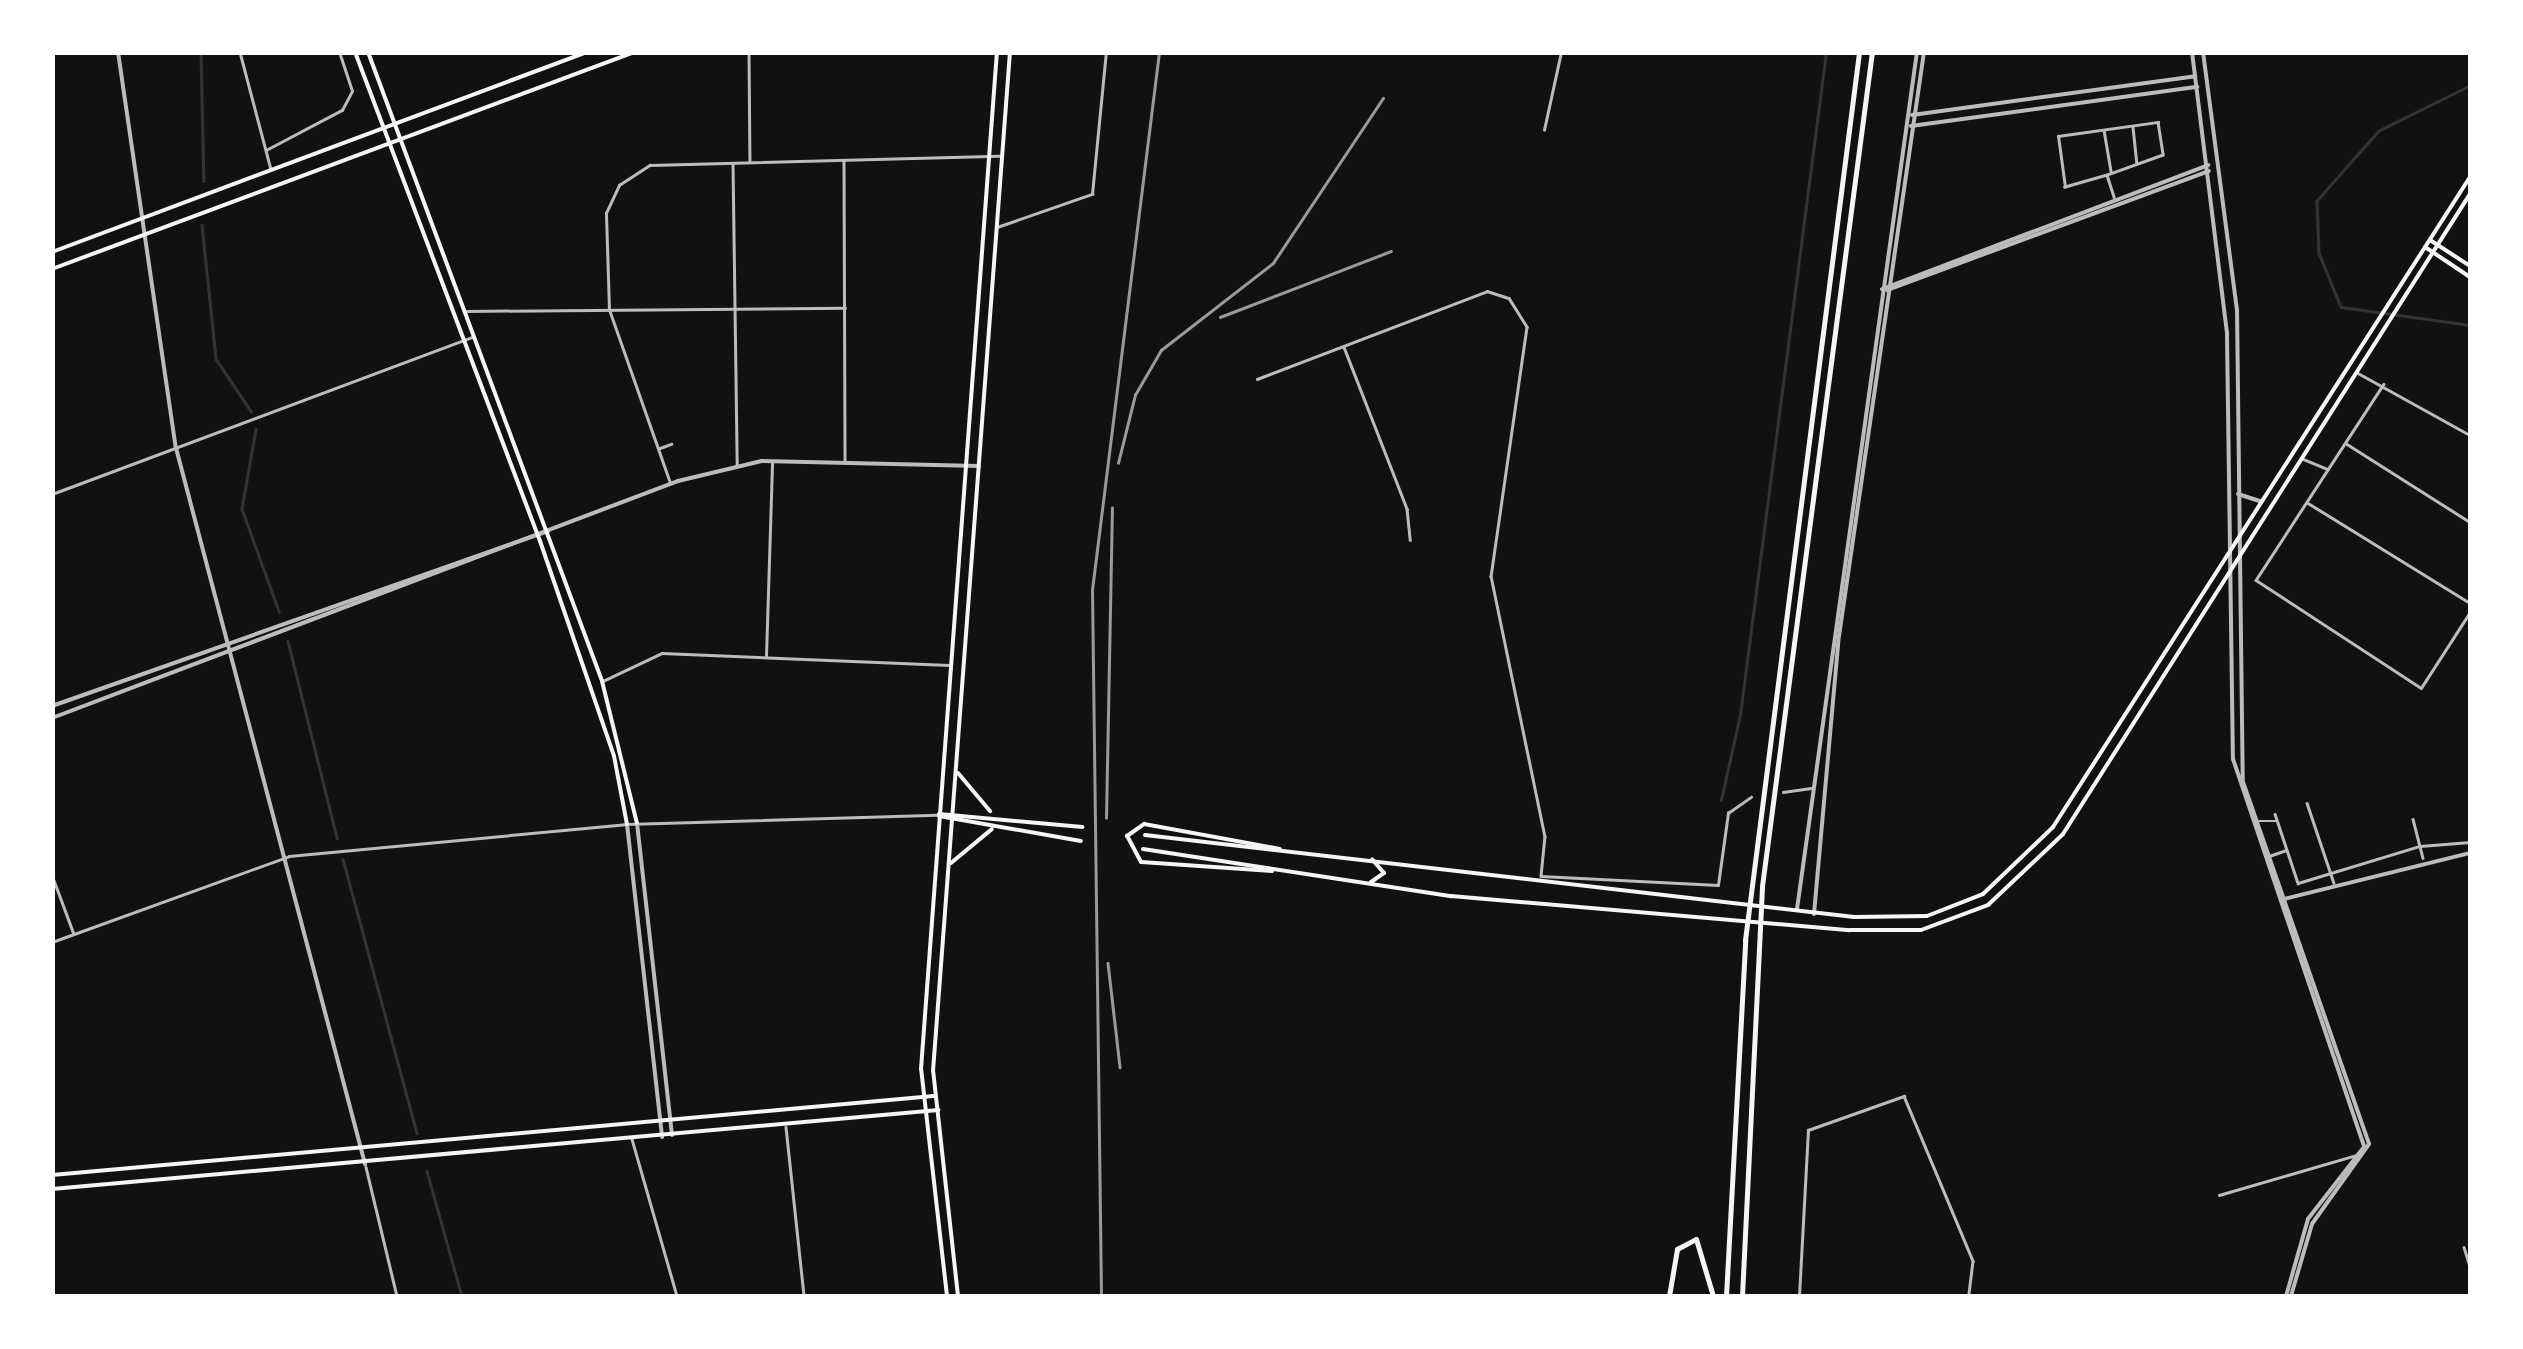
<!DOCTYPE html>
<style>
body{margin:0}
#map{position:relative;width:2523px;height:1349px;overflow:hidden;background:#111;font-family:"Source Sans 3",sans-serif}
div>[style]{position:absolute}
.stream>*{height:2.5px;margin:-1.25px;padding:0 1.25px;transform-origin:1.25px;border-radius:1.25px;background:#333}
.pedestrian>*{height:2.5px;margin:-1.25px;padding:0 1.25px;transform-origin:1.25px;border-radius:1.25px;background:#bcbcbc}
.minor>*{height:2.5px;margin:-1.25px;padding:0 1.25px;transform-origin:1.25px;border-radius:1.25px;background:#bcbcbc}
.tertiary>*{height:4px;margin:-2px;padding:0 2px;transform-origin:2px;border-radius:2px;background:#bcbcbc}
.secondary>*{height:4px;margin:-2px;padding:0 2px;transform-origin:2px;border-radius:2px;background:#f5f5f5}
.motorway>*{height:5px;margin:-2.5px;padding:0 2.5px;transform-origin:2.5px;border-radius:2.5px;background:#f5f5f5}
.rail>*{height:2.5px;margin:-1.25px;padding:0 1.25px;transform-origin:1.25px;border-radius:1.25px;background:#9a9a9a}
span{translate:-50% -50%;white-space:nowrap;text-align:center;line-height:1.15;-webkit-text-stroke:8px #fff;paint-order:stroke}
.frame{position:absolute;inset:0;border:55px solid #fff;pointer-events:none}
</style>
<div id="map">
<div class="stream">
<div style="left:201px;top:52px;width:129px;rotate:88.7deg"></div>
<div style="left:2470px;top:86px;width:102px;rotate:153.7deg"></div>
<div style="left:2379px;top:131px;width:94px;rotate:131.5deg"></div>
<div style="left:2317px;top:201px;width:52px;rotate:87.8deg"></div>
<div style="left:2319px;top:253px;width:58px;rotate:67.8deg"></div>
<div style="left:2341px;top:307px;width:130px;rotate:7.9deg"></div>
<div style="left:202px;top:225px;width:135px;rotate:84deg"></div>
<div style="left:216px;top:359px;width:63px;rotate:56.1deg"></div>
<div style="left:256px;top:429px;width:81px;rotate:99.9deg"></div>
<div style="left:242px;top:509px;width:109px;rotate:70.1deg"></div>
<div style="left:288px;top:641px;width:203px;rotate:76deg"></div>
<div style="left:1721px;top:800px;width:87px;rotate:-77.4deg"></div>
<div style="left:1740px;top:715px;width:669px;rotate:-82.61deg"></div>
<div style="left:343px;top:859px;width:284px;rotate:74.9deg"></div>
<div style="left:427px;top:1171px;width:130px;rotate:74.4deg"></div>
</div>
<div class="pedestrian">
<div style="left:733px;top:163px;width:302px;rotate:89.2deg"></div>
</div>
<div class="minor">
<div style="left:240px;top:52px;width:121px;rotate:75.2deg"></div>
<div style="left:749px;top:52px;width:109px;rotate:89.5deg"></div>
<div style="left:2133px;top:127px;width:36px;rotate:84deg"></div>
<div style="left:1544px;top:130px;width:80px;rotate:-77.7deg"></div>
<div style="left:2104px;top:130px;width:42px;rotate:80.3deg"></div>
<div style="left:266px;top:150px;width:86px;rotate:-27.8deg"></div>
<div style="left:342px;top:110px;width:21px;rotate:-62deg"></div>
<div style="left:352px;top:91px;width:41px;rotate:-108.4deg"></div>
<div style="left:844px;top:160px;width:301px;rotate:89.8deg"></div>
<div style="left:2107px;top:175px;width:44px;rotate:164.1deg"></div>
<div style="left:2065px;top:187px;width:51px;rotate:-97.8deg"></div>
<div style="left:2058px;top:136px;width:101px;rotate:-8deg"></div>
<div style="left:2158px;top:122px;width:33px;rotate:81deg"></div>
<div style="left:2163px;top:155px;width:59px;rotate:160.3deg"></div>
<div style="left:2107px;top:175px;width:23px;rotate:72deg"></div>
<div style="left:997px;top:227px;width:101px;rotate:-19.2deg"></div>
<div style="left:1092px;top:194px;width:143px;rotate:-84.4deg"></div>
<div style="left:465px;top:311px;width:380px;rotate:-0.5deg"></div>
<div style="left:1344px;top:347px;width:174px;rotate:68.7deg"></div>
<div style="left:1407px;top:509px;width:31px;rotate:84deg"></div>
<div style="left:2358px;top:373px;width:128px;rotate:29deg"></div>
<div style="left:1257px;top:379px;width:246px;rotate:-20.9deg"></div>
<div style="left:1487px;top:291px;width:23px;rotate:18deg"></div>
<div style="left:1509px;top:298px;width:34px;rotate:58deg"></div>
<div style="left:1527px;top:327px;width:252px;rotate:98.2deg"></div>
<div style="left:1491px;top:576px;width:266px;rotate:78.3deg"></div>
<div style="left:1545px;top:836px;width:40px;rotate:95.7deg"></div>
<div style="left:1541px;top:876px;width:177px;rotate:2.9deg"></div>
<div style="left:1718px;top:885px;width:73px;rotate:-82.1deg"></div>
<div style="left:1728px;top:813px;width:28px;rotate:-35deg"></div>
<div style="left:2384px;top:384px;width:234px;rotate:123.1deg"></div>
<div style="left:2256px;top:580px;width:197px;rotate:33.2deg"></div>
<div style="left:2421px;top:688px;width:90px;rotate:-57.2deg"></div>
<div style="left:2347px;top:444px;width:146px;rotate:32.4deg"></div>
<div style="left:660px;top:448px;width:12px;rotate:-20deg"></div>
<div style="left:2303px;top:459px;width:27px;rotate:22deg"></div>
<div style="left:670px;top:483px;width:183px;rotate:-109.4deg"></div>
<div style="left:609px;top:310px;width:97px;rotate:-91.8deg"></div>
<div style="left:606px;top:213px;width:31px;rotate:-65deg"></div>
<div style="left:619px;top:185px;width:37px;rotate:-33deg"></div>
<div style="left:650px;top:165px;width:349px;rotate:-1.5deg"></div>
<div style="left:52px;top:494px;width:449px;rotate:-20.5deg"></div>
<div style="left:2308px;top:503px;width:190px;rotate:31.7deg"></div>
<div style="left:766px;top:656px;width:192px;rotate:-88.2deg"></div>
<div style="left:603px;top:681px;width:65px;rotate:-25.4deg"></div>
<div style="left:662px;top:653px;width:287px;rotate:2.4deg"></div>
<div style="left:1783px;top:792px;width:28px;rotate:-8deg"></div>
<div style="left:2307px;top:803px;width:84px;rotate:71.4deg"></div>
<div style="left:2275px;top:814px;width:73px;rotate:71.6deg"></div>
<div style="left:2298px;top:883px;width:127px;rotate:-16.9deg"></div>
<div style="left:2420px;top:846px;width:50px;rotate:-4.6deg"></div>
<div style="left:2413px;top:819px;width:40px;rotate:75.6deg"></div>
<div style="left:2259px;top:821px;width:17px"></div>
<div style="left:2269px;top:856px;width:18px;rotate:-19deg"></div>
<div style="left:52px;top:875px;width:63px;rotate:69.6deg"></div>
<div style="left:52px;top:942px;width:252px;rotate:-19.9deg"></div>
<div style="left:289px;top:856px;width:340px;rotate:-5.4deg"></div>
<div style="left:627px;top:824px;width:310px;rotate:-1.7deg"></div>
<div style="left:786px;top:1127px;width:170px;rotate:83.9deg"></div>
<div style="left:632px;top:1139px;width:163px;rotate:74deg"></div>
<div style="left:366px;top:1167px;width:133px;rotate:76.5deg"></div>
<div style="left:2219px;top:1195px;width:144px;rotate:-16.2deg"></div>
<div style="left:2464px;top:1247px;width:17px;rotate:73deg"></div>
<div style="left:1799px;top:1296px;width:166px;rotate:-86.9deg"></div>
<div style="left:1808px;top:1130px;width:102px;rotate:-19.5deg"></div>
<div style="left:1904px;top:1096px;width:179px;rotate:67.3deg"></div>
<div style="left:1973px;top:1261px;width:35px;rotate:97deg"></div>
</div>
<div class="tertiary">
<div style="left:118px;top:52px;width:400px;rotate:81.7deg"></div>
<div style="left:176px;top:448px;width:741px;rotate:75.21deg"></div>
<div style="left:2192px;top:52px;width:285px;rotate:82.9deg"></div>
<div style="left:2227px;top:335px;width:424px;rotate:89.2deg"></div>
<div style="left:2233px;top:759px;width:410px;rotate:71.3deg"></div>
<div style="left:2364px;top:1147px;width:91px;rotate:127.9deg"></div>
<div style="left:2308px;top:1219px;width:80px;rotate:105.9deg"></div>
<div style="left:2203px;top:52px;width:260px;rotate:82.5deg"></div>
<div style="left:2237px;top:310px;width:472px;rotate:89.3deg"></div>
<div style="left:2243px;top:782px;width:383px;rotate:70.8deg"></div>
<div style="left:2369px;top:1144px;width:98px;rotate:125.5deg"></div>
<div style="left:2312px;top:1224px;width:75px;rotate:106.3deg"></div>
<div style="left:1912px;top:115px;width:286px;rotate:-7.8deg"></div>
<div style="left:1911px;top:126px;width:289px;rotate:-7.8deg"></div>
<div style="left:1882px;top:289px;width:349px;rotate:-20.8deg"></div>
<div style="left:1887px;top:290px;width:343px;rotate:-20.3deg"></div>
<div style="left:2238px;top:494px;width:25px;rotate:18deg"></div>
<div style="left:52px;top:706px;width:526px;rotate:-19.43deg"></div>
<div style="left:52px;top:718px;width:669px;rotate:-20.74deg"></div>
<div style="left:678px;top:481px;width:86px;rotate:-13.4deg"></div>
<div style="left:762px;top:461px;width:217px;rotate:1.3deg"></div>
<div style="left:637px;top:823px;width:314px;rotate:83.6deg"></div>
<div style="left:627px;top:824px;width:315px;rotate:83.6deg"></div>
<div style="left:2284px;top:899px;width:192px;rotate:-13.9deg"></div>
<div style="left:1797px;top:909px;width:865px;rotate:-82.03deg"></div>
<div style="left:1814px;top:914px;width:279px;rotate:-84.9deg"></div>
<div style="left:1839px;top:636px;width:590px;rotate:-81.72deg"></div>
</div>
<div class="secondary">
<div style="left:355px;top:52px;width:523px;rotate:69.28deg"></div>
<div style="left:540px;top:541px;width:227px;rotate:71deg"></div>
<div style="left:614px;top:756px;width:69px;rotate:79.2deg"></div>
<div style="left:368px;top:52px;width:671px;rotate:69.59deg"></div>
<div style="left:602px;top:681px;width:146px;rotate:76.2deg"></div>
<div style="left:2430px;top:240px;width:48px;rotate:33deg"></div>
<div style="left:2425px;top:247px;width:54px;rotate:33.7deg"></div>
<div style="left:52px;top:252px;width:571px;rotate:-20.5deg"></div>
<div style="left:52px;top:269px;width:622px;rotate:-20.42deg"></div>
<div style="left:958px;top:773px;width:50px;rotate:49.9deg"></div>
<div style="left:939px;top:814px;width:144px;rotate:5.2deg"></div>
<div style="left:939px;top:816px;width:144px;rotate:10deg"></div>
<div style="left:1145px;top:835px;width:714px;rotate:6.6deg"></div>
<div style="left:1854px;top:917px;width:73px;rotate:-0.8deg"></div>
<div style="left:1927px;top:916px;width:60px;rotate:-21.4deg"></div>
<div style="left:1983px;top:894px;width:97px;rotate:-43.7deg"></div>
<div style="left:2053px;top:827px;width:772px;rotate:-57.32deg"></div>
<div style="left:1143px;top:849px;width:312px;rotate:8.7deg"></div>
<div style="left:1451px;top:896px;width:400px;rotate:4.9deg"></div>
<div style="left:1850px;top:930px;width:71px"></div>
<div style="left:1921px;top:930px;width:72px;rotate:-20.5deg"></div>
<div style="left:1988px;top:905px;width:103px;rotate:-43.4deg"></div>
<div style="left:2063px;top:834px;width:758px;rotate:-57.55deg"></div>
<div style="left:951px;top:863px;width:53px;rotate:-39.7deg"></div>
<div style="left:1272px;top:871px;width:131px;rotate:-176.1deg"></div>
<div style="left:1141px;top:862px;width:30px;rotate:-118deg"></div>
<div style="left:1127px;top:836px;width:21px;rotate:-35deg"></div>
<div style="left:1144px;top:824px;width:138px;rotate:10.4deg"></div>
<div style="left:1371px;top:882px;width:16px;rotate:-35deg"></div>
<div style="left:1384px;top:873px;width:18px;rotate:-131deg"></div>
<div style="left:52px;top:1175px;width:885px;rotate:-5.12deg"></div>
<div style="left:52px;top:1189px;width:890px;rotate:-5.1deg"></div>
<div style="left:947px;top:1296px;width:228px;rotate:-96.5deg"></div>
<div style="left:921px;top:1069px;width:1020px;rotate:-85.73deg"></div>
<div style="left:958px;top:1296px;width:226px;rotate:-96.3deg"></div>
<div style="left:933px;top:1071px;width:1022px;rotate:-85.68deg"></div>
</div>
<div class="motorway">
<div style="left:1669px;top:1296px;width:48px;rotate:-80.3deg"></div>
<div style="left:1677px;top:1249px;width:21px;rotate:-28deg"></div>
<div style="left:1696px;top:1239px;width:59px;rotate:73.4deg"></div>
<div style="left:1726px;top:1296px;width:357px;rotate:-86.9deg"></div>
<div style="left:1745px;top:940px;width:895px;rotate:-82.68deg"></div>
<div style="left:1742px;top:1296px;width:410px;rotate:-87.2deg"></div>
<div style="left:1762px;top:886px;width:841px;rotate:-82.49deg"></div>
</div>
<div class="rail">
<div style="left:1220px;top:317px;width:183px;rotate:-21.1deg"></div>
<div style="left:1118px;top:463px;width:70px;rotate:-76deg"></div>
<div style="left:1135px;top:395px;width:52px;rotate:-60deg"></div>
<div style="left:1161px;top:350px;width:142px;rotate:-37.8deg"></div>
<div style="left:1273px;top:263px;width:198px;rotate:-56.3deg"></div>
<div style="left:1106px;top:818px;width:310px;rotate:-88.9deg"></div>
<div style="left:1108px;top:963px;width:105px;rotate:83.4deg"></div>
<div style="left:1101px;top:1296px;width:706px;rotate:-90.73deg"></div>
<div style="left:1092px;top:590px;width:542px;rotate:-82.9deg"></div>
</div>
<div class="frame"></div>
</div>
